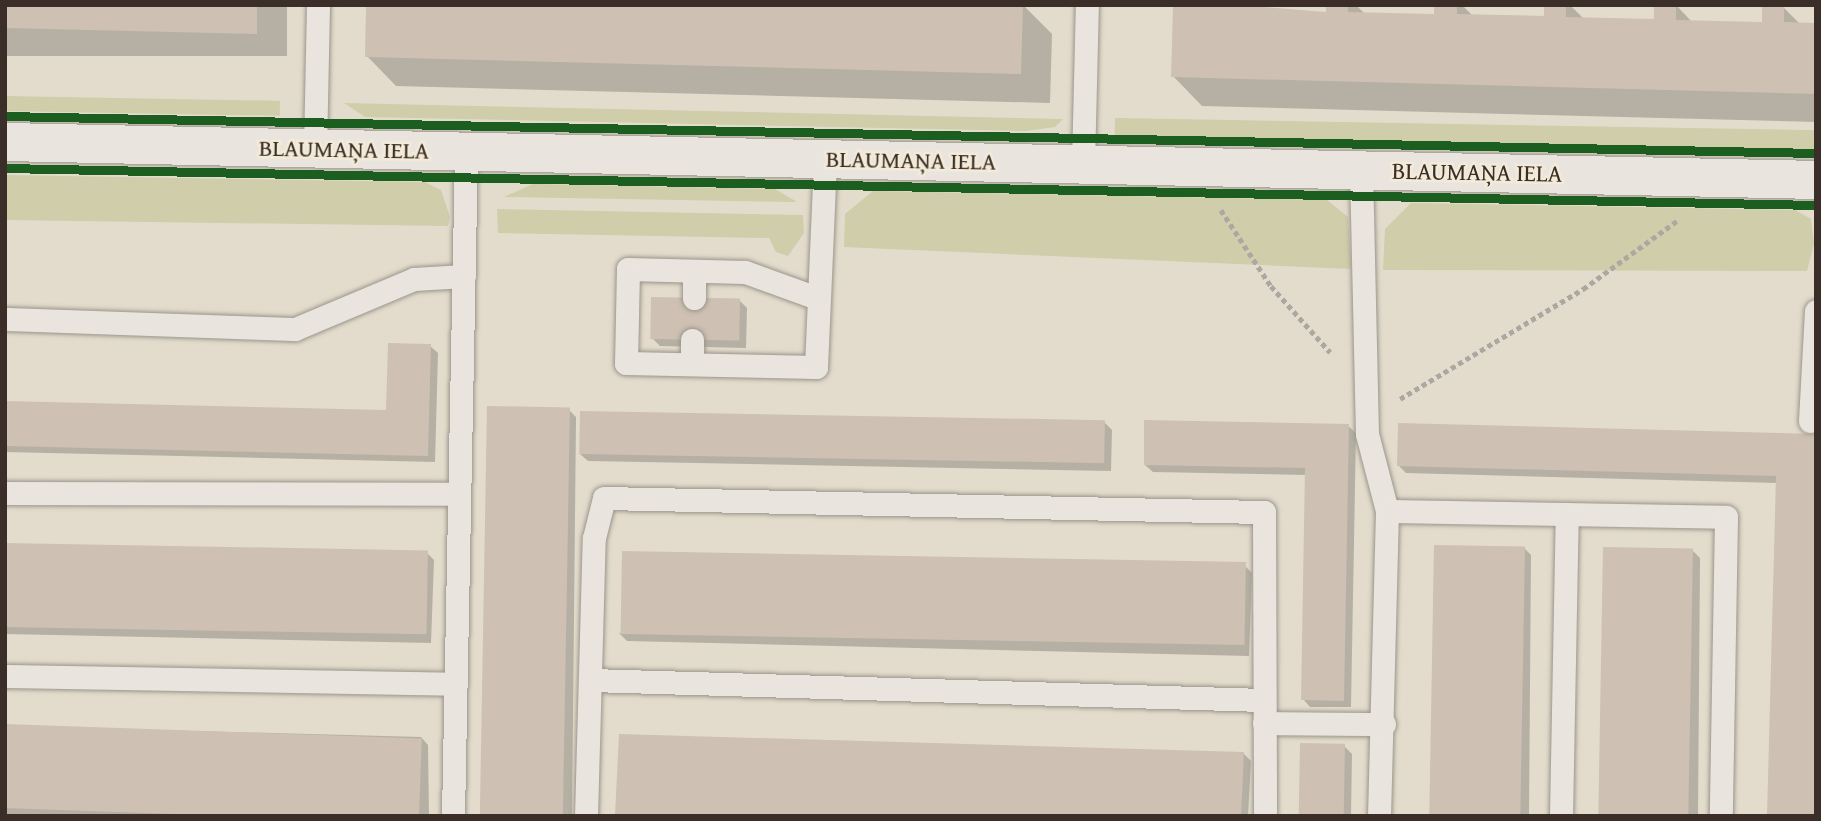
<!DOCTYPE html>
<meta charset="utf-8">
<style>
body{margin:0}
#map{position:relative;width:1821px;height:821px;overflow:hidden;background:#e3dccc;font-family:"Gentium Book Plus",serif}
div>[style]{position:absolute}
.green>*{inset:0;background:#cfcdaa;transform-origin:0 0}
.shadow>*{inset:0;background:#0003;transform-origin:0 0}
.building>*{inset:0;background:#cec0b2;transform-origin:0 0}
.path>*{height:4.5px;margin-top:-2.25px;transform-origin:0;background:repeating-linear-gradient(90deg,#aca7a1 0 5px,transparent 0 8.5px)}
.roads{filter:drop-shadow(0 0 2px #9a958c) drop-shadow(0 0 2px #9a958c)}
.service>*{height:23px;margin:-11.5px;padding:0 11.5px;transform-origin:11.5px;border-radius:11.5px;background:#e9e5de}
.minor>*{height:38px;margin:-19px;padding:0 19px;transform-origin:19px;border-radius:19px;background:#e9e5de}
.cycleway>*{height:9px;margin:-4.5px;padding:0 4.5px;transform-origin:4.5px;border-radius:4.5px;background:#1b5e20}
span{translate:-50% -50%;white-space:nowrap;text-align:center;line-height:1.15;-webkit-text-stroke:5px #f3ebd8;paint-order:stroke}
.street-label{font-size:24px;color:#3b2e28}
.frame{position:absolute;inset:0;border:7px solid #3b2e28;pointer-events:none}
</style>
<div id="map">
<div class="green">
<div style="left:5px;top:96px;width:275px;height:15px;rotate:1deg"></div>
<div style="clip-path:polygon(344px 103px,1063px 119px,1055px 127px,1026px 131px,365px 117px)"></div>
<div style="left:1115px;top:118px;width:701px;height:24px;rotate:1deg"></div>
<div style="clip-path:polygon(5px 175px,425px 182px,441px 190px,450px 217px,448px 226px,5px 220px)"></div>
<div style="clip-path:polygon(533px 184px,775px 189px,797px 202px,504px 197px)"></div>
<div style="clip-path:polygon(873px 191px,1327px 200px,1348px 217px,1351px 269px,844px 247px,845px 214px)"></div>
<div style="clip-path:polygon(1411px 203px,1795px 210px,1811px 219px,1814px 243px,1807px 271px,1383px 270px,1385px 229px)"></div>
<div style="clip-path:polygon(497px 209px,803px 215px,804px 233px,788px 256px,776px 252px,769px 238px,498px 233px)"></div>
</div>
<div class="shadow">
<div style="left:5px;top:5px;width:282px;height:51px"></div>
<div style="clip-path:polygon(368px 5px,1023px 5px,1052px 34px,1050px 103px,396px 86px,367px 56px)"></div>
<div style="clip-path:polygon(1219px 5px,1327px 14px,1327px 5px,1356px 5px,1365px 14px,1436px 16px,1436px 5px,1462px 5px,1473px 16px,1546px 18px,1546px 5px,1570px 5px,1584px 19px,1656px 21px,1676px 5px,1692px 22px,1763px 24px,1783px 7px,1800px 24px,1816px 25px,1816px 122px,1202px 106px,1173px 76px)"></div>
<div style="clip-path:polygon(739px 300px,747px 308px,746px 348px,660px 346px,653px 339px)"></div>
<div style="clip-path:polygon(430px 346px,438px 353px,435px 462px,5px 452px,5px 403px,387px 412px)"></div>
<div style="clip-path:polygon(569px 410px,576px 417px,572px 816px,483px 816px)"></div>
<div style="clip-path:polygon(1105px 423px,1112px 430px,1111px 471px,588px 461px,580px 454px)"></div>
<div style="clip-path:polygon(1348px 426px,1356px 433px,1351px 707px,1310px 707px,1303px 699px,1307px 475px,1153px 472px,1145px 465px)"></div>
<div style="clip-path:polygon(1816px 436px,1778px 483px,1406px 473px,1398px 465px)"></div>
<div style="clip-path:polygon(5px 545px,427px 553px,434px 560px,431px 643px,5px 634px)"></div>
<div style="clip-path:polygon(1524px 548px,1531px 555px,1529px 816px,1435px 816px)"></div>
<div style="clip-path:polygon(1693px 551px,1700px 558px,1698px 816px,1598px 816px)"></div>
<div style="clip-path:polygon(1245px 566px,1252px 573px,1249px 656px,627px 641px,619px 633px)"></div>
<div style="clip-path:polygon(5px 726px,421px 737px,428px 745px,429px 816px,5px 814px)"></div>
<div style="clip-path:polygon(1344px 746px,1352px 754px,1351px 816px,1300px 816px)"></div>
<div style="clip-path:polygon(1243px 753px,1251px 761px,1248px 816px,618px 816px)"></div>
</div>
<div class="building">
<div style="clip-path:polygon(5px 5px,257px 5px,257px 34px,5px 28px)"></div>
<div style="clip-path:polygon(366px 5px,1023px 5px,1021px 74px,365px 57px)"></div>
<div style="clip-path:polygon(1239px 5px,1326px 12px,1326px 5px,1348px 5px,1348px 12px,1434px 14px,1434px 5px,1457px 5px,1457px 14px,1544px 16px,1544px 5px,1566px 5px,1566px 17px,1654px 19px,1654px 5px,1676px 5px,1676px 20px,1762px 22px,1762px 5px,1784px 5px,1784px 22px,1816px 23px,1816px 94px,1171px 77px,1173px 7px)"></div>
<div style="left:651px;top:297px;width:89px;height:42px;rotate:1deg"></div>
<div style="clip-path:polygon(388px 343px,431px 344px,428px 456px,5px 446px,5px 401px,386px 410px)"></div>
<div style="left:487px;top:406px;width:83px;height:410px;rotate:1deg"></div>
<div style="left:580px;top:411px;width:525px;height:43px;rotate:1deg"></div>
<div style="clip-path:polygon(1144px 420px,1349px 424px,1344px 701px,1301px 700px,1305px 468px,1144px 465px)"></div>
<div style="clip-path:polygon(1398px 423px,1816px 434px,1816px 816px,1767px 816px,1776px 476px,1397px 466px)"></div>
<div style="left:5px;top:543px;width:423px;height:84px;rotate:1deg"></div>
<div style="left:1434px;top:545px;width:91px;height:271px;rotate:1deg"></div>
<div style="left:1603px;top:547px;width:90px;height:269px;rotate:1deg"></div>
<div style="left:622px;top:551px;width:624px;height:83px;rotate:1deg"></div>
<div style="left:5px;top:724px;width:417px;height:84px;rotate:2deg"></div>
<div style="clip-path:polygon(619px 734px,1244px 752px,1241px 816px,615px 816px)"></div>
<div style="left:1300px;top:743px;width:45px;height:73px;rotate:1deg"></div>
</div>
<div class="path">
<div style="left:1221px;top:210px;width:91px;rotate:56.7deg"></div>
<div style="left:1271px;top:286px;width:89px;rotate:48.2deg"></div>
<div style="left:1400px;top:399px;width:214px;rotate:-31deg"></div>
<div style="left:1583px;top:289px;width:117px;rotate:-36deg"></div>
</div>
<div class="roads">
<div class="service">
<div style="left:315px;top:149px;width:144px;rotate:-88.8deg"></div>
<div style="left:1083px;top:164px;width:159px;rotate:-88.6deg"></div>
<div style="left:1361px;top:170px;width:264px;rotate:88.7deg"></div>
<div style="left:1367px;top:434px;width:80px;rotate:75.4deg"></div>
<div style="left:1387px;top:511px;width:305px;rotate:91.5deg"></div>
<div style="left:694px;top:298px;width:27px;rotate:-90deg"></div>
<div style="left:817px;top:298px;width:77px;rotate:-160.1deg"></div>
<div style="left:745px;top:272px;width:117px;rotate:-178.5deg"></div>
<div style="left:628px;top:269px;width:94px;rotate:91.2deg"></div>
<div style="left:626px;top:363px;width:190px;rotate:1.2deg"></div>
<div style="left:816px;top:367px;width:209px;rotate:-87.5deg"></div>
<div style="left:5px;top:319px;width:290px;rotate:2deg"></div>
<div style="left:295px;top:329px;width:129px;rotate:-22.8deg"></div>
<div style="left:414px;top:279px;width:50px;rotate:-3.4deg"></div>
<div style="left:692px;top:340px;width:24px;rotate:90deg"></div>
<div style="left:1810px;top:421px;width:110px;rotate:-86.9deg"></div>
<div style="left:5px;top:493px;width:454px;rotate:0.1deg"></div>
<div style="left:1387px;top:511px;width:339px;rotate:1deg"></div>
<div style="left:1726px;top:517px;width:299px;rotate:91deg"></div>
<div style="left:5px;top:676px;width:451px;rotate:1deg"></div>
<div style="left:590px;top:680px;width:674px;rotate:1.7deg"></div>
<div style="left:1264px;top:723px;width:120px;rotate:0.5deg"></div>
<div style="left:453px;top:816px;width:665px;rotate:-88.88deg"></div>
<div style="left:586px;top:816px;width:278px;rotate:-88.4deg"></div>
<div style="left:594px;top:538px;width:41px;rotate:-76deg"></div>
<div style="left:604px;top:498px;width:660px;rotate:1.22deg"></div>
<div style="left:1264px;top:512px;width:304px;rotate:89.8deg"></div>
<div style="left:1561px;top:816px;width:302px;rotate:-88.9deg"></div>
</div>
<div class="minor">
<div style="left:5px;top:142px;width:1811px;rotate:1.2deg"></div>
</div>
</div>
<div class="cycleway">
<div style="left:5px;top:116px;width:1811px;rotate:1.17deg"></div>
<div style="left:5px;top:168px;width:1811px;rotate:1.17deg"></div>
</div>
<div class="street-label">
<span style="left:344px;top:149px;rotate:1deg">BLAUMAŅA IELA</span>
<span style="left:911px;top:160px;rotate:1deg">BLAUMAŅA IELA</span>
<span style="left:1477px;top:172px;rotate:1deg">BLAUMAŅA IELA</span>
</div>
<div class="frame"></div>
</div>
